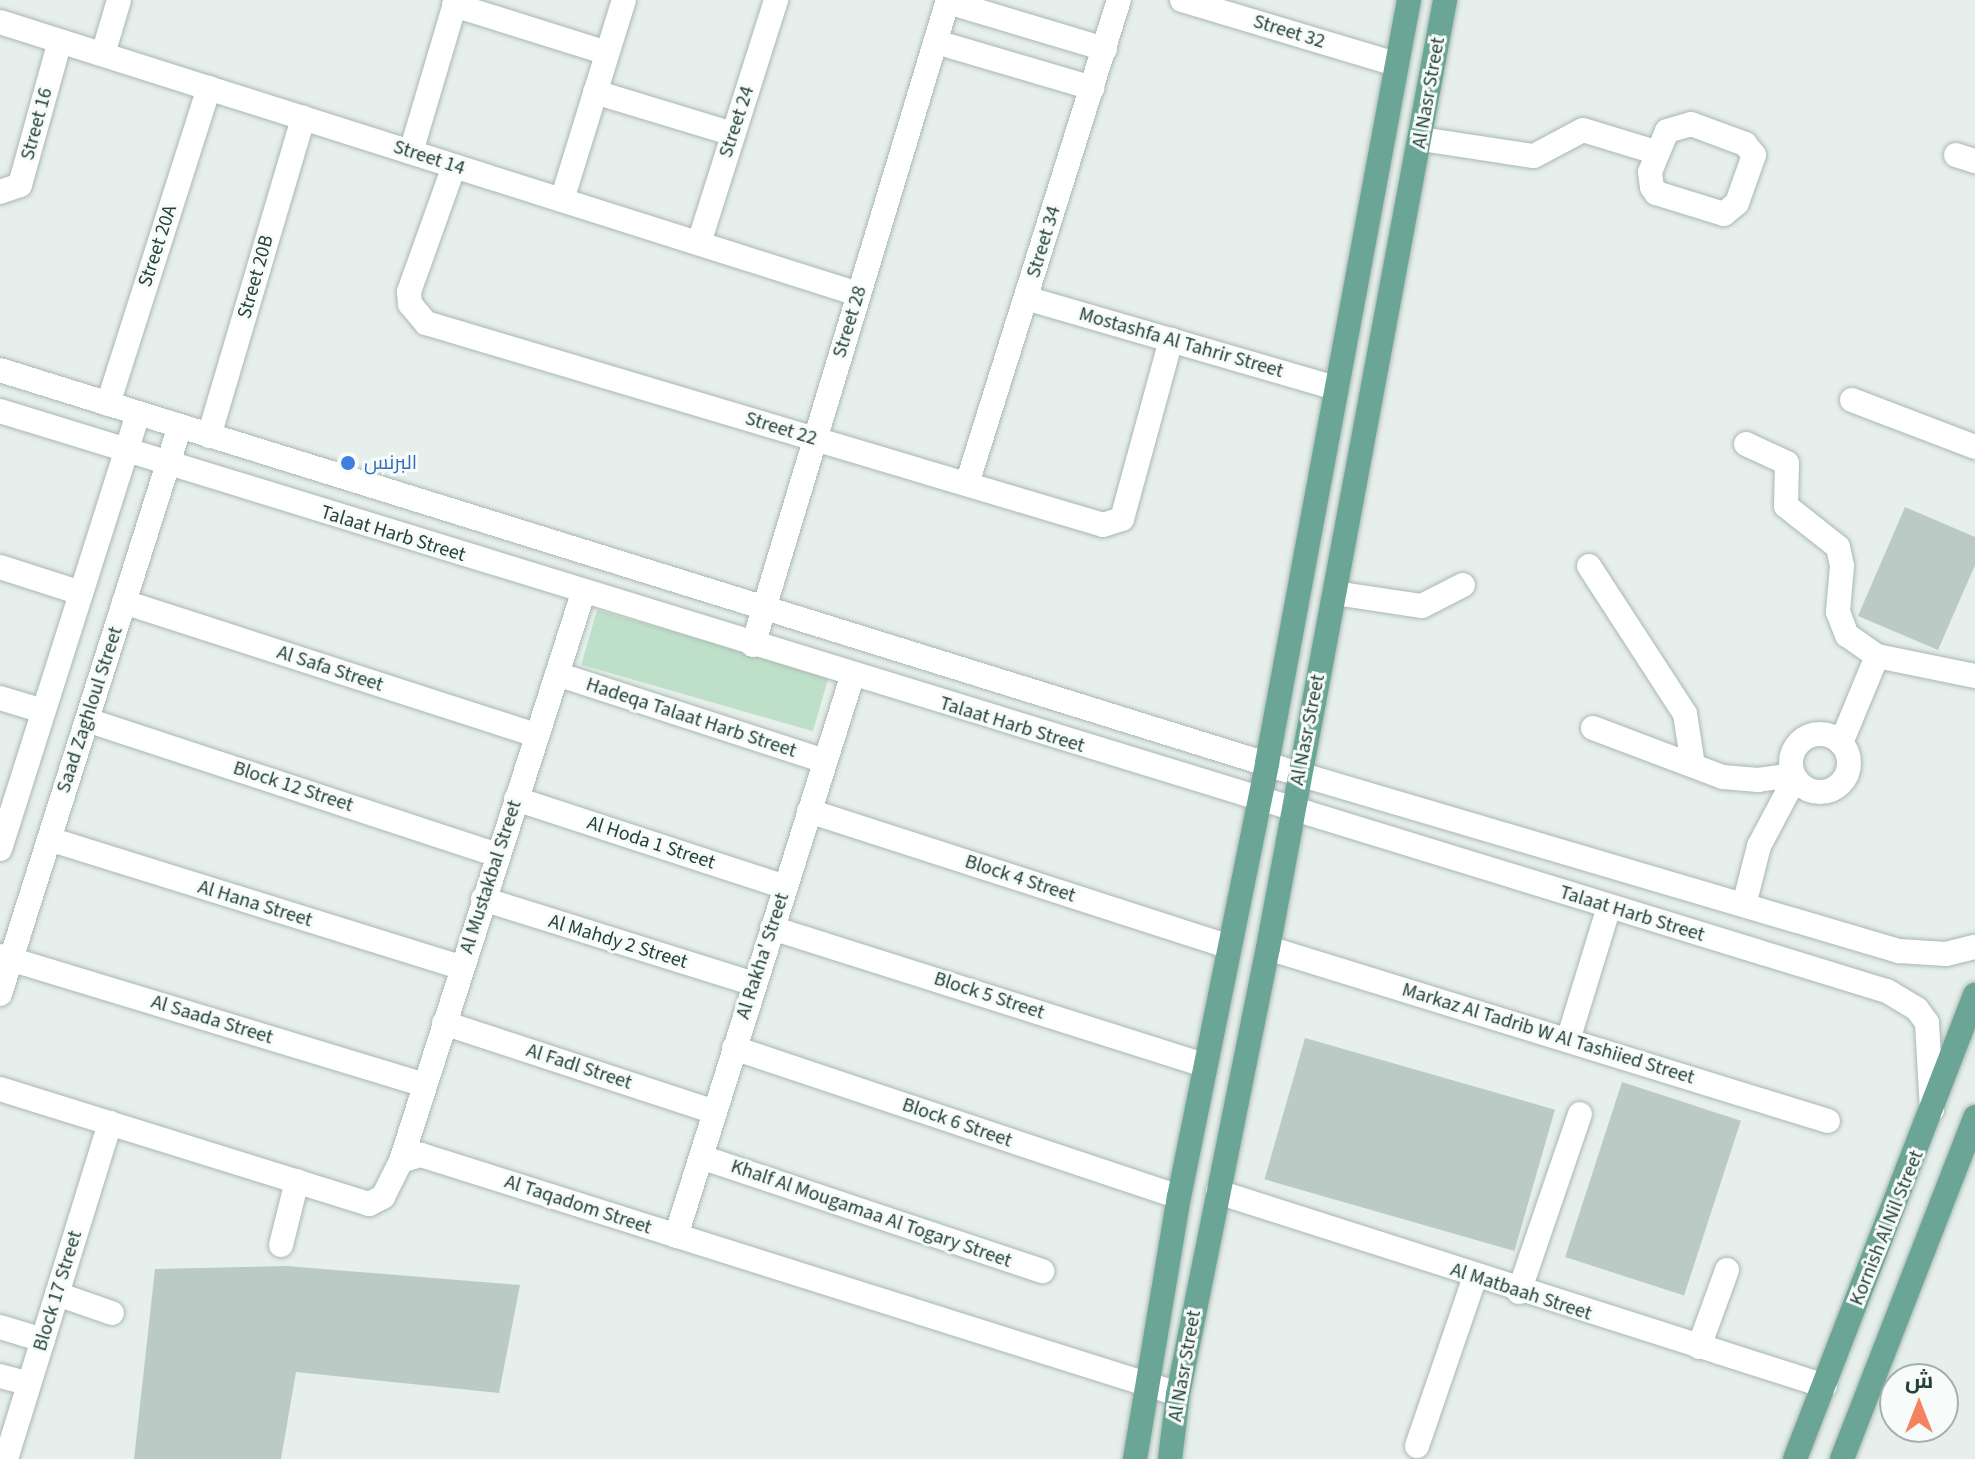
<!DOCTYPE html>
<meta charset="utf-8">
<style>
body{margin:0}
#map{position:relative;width:1975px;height:1459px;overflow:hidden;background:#e6efeb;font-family:"Source Sans 3",Cairo,sans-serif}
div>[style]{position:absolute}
.green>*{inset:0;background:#bfe0c8;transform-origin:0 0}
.building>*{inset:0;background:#bbcac4;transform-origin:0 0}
.roads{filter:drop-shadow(0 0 2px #a8b8b2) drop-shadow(0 0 2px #a8b8b2)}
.minor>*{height:24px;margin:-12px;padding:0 12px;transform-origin:12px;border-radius:12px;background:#fff}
.minor>.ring{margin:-12px;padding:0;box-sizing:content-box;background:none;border:24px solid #fff;border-radius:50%}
.major>*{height:24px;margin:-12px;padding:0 12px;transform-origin:12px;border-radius:12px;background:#6aa596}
.dots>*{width:22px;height:22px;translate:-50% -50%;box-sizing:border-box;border:4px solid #f7fbf9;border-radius:50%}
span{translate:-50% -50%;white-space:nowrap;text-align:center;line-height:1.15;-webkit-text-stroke:6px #f7fbf9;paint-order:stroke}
.street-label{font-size:20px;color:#24423a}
.shop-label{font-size:20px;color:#366cbe}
.left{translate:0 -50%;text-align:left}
.north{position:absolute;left:1879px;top:1363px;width:80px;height:80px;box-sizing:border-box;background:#f7fbf9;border:2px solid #a3b1ad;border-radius:50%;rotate:0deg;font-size:22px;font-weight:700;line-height:32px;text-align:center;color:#24423a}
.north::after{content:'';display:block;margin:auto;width:28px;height:36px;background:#f4845f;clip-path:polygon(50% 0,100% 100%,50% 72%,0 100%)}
</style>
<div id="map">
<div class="green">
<div style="left:597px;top:610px;width:241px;height:57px;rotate:16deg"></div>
</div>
<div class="building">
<div style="clip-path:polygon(1905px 507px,1975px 537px,1975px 565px,1938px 650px,1858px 616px)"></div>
<div style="left:1305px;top:1038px;width:260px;height:147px;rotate:16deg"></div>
<div style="left:1622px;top:1082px;width:125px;height:184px;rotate:18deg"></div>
<div style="clip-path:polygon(286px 1266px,520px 1285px,499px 1393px,296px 1372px,281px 1459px,134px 1459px,155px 1269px)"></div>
</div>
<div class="roads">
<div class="minor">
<div style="left:1182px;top:0;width:223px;rotate:16.7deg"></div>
<div style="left:948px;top:2px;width:164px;rotate:16.7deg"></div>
<div style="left:454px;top:5px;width:160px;rotate:17.4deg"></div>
<div style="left:0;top:22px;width:900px;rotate:17.59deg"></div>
<div style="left:936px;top:42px;width:163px;rotate:16.4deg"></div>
<div style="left:103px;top:54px;width:56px;rotate:-73.5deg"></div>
<div style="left:595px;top:92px;width:144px;rotate:16.9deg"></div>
<div style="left:1691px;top:124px;width:58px;rotate:20.3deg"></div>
<div style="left:1745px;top:144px;width:14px;rotate:51deg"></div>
<div style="left:1754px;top:155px;width:51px;rotate:109.5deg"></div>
<div style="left:1737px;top:203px;width:17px;rotate:140deg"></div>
<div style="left:1724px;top:214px;width:71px;rotate:-162.8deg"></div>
<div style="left:1656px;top:193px;width:7px;rotate:-124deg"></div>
<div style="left:1652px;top:187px;width:15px;rotate:-98deg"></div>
<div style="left:1650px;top:172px;width:44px;rotate:-67.5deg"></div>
<div style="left:1667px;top:131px;width:25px;rotate:-16deg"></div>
<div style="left:1421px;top:139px;width:114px;rotate:8.6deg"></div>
<div style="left:1534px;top:156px;width:55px;rotate:-28deg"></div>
<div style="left:1583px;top:130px;width:78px;rotate:17deg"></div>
<div style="left:411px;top:152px;width:159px;rotate:-73.5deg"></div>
<div style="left:1956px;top:155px;width:20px;rotate:18deg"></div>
<div style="left:454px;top:166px;width:134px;rotate:109.7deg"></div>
<div style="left:409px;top:292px;width:12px;rotate:85deg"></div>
<div style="left:410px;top:304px;width:25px;rotate:50deg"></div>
<div style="left:426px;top:323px;width:706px;rotate:16.61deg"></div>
<div style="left:1103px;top:525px;width:20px;rotate:-18deg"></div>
<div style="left:1122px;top:519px;width:186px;rotate:-74.7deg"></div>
<div style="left:0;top:192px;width:21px;rotate:-19deg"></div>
<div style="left:20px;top:185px;width:149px;rotate:-74.5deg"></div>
<div style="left:562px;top:200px;width:209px;rotate:-72.8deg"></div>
<div style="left:699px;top:243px;width:255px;rotate:-72.4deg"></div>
<div style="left:1026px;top:298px;width:322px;rotate:16.2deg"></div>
<div style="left:0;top:370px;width:1360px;rotate:17.28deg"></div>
<div style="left:1299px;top:774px;width:626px;rotate:16.44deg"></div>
<div style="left:1899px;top:951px;width:47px;rotate:3.7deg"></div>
<div style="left:1946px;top:954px;width:30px;rotate:-14deg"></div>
<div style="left:1852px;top:400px;width:132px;rotate:20.9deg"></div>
<div style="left:108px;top:404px;width:332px;rotate:-72.3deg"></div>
<div style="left:0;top:411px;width:1974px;rotate:17.09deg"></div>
<div style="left:1887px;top:991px;width:35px;rotate:31deg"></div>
<div style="left:1917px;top:1009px;width:17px;rotate:54deg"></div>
<div style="left:1927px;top:1023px;width:87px;rotate:86.7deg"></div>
<div style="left:209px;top:436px;width:332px;rotate:-73.5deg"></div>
<div style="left:1746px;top:444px;width:45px;rotate:24.9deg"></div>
<div style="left:1787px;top:463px;width:43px;rotate:91.3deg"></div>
<div style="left:1786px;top:506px;width:66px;rotate:38.3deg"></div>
<div style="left:1838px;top:547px;width:19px;rotate:78deg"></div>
<div style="left:1842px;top:566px;width:46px;rotate:95deg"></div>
<div style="left:1838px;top:612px;width:25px;rotate:69deg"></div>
<div style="left:1847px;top:635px;width:37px;rotate:35deg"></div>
<div style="left:1877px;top:656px;width:100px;rotate:11.5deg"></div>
<div style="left:967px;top:484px;width:507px;rotate:-72.57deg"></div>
<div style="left:1589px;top:566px;width:176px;rotate:57deg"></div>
<div style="left:1685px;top:714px;width:52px;rotate:81.1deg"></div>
<div style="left:0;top:567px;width:85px;rotate:17.8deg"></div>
<div style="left:1335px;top:593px;width:88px;rotate:8.5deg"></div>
<div style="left:1422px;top:606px;width:46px;rotate:-27.1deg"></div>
<div style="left:124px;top:602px;width:434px;rotate:17.9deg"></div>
<div style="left:753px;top:645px;width:674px;rotate:-73.18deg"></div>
<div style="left:557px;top:674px;width:282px;rotate:18deg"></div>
<div style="left:0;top:698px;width:45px;rotate:16.8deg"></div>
<div style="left:87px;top:720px;width:433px;rotate:18.2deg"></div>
<div style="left:1593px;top:728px;width:139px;rotate:20.7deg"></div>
<div style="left:1723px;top:777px;width:35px;rotate:5deg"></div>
<div style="left:1758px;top:780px;width:35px;rotate:-8deg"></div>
<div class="ring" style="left:1791px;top:734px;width:34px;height:34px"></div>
<div style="left:1841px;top:743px;width:94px;rotate:-67.5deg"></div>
<div style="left:516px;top:799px;width:284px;rotate:18.1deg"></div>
<div style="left:809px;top:811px;width:442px;rotate:17.9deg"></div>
<div style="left:49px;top:839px;width:433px;rotate:17.3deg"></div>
<div style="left:0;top:849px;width:457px;rotate:-72.4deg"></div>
<div style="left:483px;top:899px;width:284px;rotate:17.4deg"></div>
<div style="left:1744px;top:905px;width:61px;rotate:-75.7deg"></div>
<div style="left:1759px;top:846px;width:77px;rotate:-62.1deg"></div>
<div style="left:772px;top:928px;width:454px;rotate:17.6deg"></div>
<div style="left:1268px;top:948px;width:586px;rotate:17.17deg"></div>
<div style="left:0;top:956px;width:444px;rotate:16.9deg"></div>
<div style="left:0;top:994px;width:596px;rotate:-72.42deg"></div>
<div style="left:444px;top:1023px;width:284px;rotate:18.2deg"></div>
<div style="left:1568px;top:1040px;width:139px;rotate:-72.9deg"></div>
<div style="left:734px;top:1048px;width:469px;rotate:18.5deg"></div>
<div style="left:0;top:1089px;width:387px;rotate:17.3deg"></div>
<div style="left:369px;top:1204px;width:16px;rotate:-27deg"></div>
<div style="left:383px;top:1197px;width:40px;rotate:-63.4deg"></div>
<div style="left:401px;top:1161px;width:21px;rotate:-17deg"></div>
<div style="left:421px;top:1155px;width:794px;rotate:17.52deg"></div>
<div style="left:701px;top:1157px;width:360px;rotate:18.5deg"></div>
<div style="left:401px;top:1161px;width:596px;rotate:-72.23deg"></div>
<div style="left:1218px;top:1192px;width:637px;rotate:17.72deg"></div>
<div style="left:676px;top:1236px;width:586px;rotate:-72.52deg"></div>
<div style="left:281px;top:1245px;width:66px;rotate:-76deg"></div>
<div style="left:1519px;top:1292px;width:188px;rotate:-71.1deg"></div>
<div style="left:57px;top:1294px;width:58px;rotate:19.1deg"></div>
<div style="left:0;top:1327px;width:45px;rotate:16.8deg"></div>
<div style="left:1699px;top:1347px;width:82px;rotate:-70deg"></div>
<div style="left:0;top:1376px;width:30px;rotate:15deg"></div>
<div style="left:1417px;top:1446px;width:179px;rotate:-71.1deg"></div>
<div style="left:6px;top:1459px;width:352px;rotate:-72.8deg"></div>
</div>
<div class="major">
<div style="left:1135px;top:1459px;width:266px;rotate:-80.5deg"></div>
<div style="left:1179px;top:1197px;width:443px;rotate:-78.5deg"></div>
<div style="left:1267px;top:763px;width:776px;rotate:-79.46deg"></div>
<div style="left:1170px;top:1459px;width:65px;rotate:-83deg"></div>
<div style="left:1178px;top:1394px;width:455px;rotate:-78.6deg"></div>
<div style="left:1268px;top:948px;width:964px;rotate:-79.42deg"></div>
<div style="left:1795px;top:1459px;width:498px;rotate:-68.8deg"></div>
<div style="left:1842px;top:1459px;width:367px;rotate:-68.7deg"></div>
</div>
</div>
<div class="dots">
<div style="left:348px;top:463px;background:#3f7fe0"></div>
</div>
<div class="street-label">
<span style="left:1289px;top:32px;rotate:17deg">Street 32</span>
<span style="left:1429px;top:93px;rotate:-80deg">Al Nasr Street</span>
<span style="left:737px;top:122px;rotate:-72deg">Street 24</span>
<span style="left:37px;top:124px;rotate:-75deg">Street 16</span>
<span style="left:429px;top:158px;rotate:18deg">Street 14</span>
<span style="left:1044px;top:242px;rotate:-73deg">Street 34</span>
<span style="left:158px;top:246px;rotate:-72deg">Street 20A</span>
<span style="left:256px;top:277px;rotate:-74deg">Street 20B</span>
<span style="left:850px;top:322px;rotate:-73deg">Street 28</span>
<span style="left:1181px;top:343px;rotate:16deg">Mostashfa Al Tahrir Street</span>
<span style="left:781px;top:429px;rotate:17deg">Street 22</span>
<span style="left:393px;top:534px;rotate:17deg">Talaat Harb Street</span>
<span style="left:330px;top:669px;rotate:18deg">Al Safa Street</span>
<span style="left:90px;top:710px;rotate:-72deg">Saad Zaghloul Street</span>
<span style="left:691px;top:718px;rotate:18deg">Hadeqa Talaat Harb Street</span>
<span style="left:1012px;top:725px;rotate:17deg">Talaat Harb Street</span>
<span style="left:1308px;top:730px;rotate:-79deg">Al Nasr Street</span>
<span style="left:293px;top:787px;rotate:18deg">Block 12 Street</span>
<span style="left:651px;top:843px;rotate:18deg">Al Hoda 1 Street</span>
<span style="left:491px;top:877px;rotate:-72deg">Al Mustakbal Street</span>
<span style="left:1020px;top:879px;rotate:18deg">Block 4 Street</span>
<span style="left:255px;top:904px;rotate:17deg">Al Hana Street</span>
<span style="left:1632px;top:914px;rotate:17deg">Talaat Harb Street</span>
<span style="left:618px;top:942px;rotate:17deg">Al Mahdy 2 Street</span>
<span style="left:763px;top:956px;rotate:-72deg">Al Rakha' Street</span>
<span style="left:989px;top:996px;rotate:18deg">Block 5 Street</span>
<span style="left:212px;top:1020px;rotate:17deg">Al Saada Street</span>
<span style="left:1548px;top:1034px;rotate:17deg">Markaz Al Tadrib W Al Tashiied Street</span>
<span style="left:579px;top:1067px;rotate:18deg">Al Fadl Street</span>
<span style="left:957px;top:1123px;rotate:19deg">Block 6 Street</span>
<span style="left:578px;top:1205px;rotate:18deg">Al Taqadom Street</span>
<span style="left:871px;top:1214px;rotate:19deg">Khalf Al Mougamaa Al Togary Street</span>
<span style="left:1887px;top:1228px;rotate:-68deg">Kornish Al Nil Street</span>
<span style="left:58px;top:1291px;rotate:-73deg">Block 17 Street</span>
<span style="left:1521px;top:1292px;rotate:18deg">Al Matbaah Street</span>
<span style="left:1185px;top:1366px;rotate:-80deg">Al Nasr Street</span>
</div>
<div class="shop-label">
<span class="left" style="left:364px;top:463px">البرنس</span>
</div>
<div class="north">ش</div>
</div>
